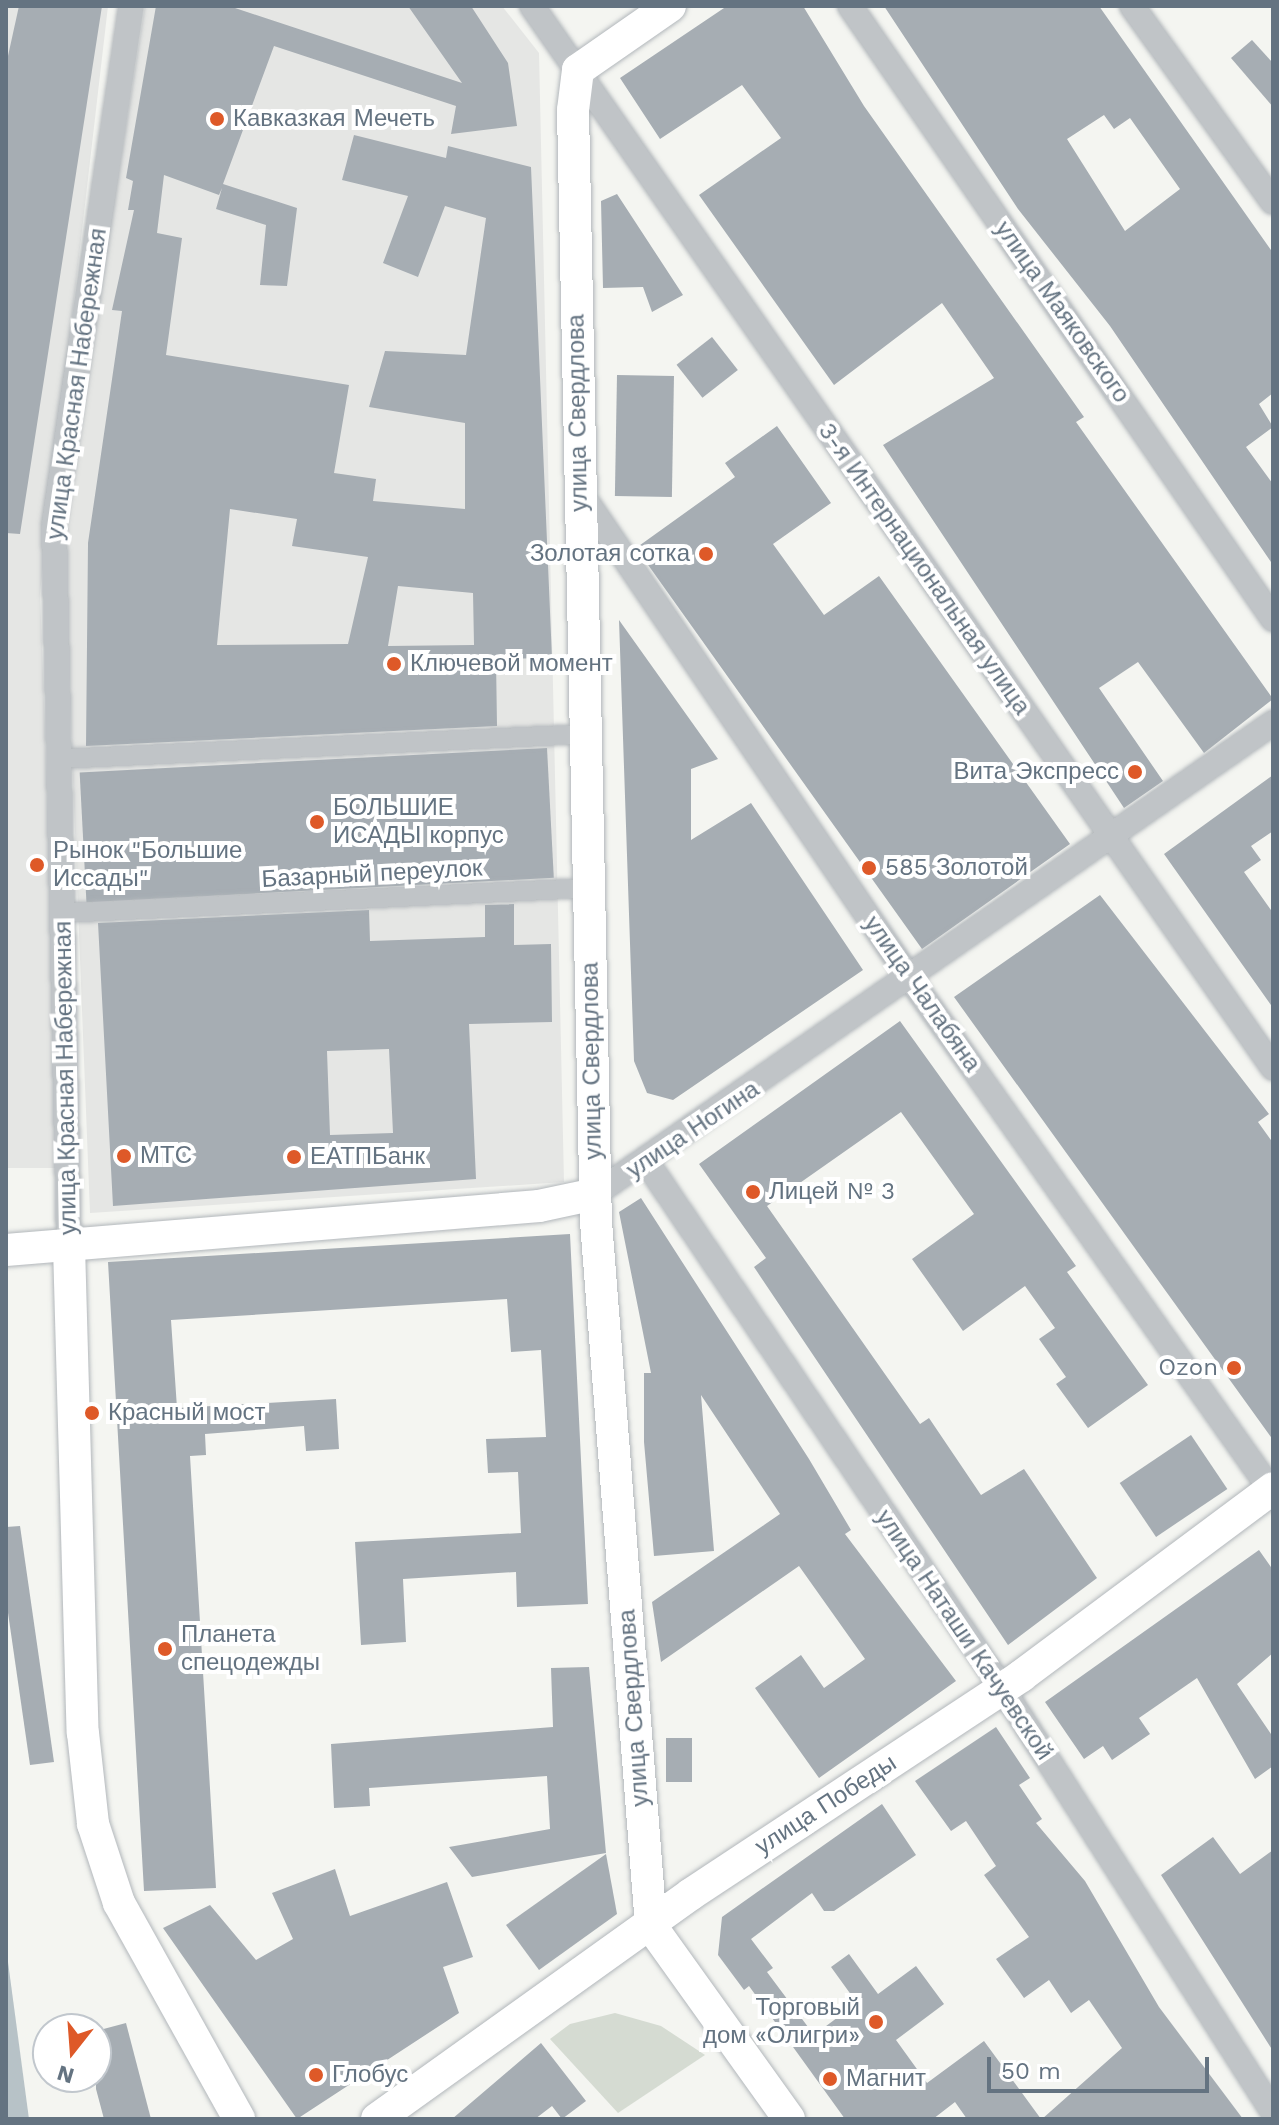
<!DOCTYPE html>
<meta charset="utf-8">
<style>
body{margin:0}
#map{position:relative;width:1279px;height:2125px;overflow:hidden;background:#f4f5f1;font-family:"Work Sans",sans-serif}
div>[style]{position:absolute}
.built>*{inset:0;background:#e5e6e4}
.green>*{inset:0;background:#d5dbd2}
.water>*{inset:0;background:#b7c2c7}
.building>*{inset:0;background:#a6adb3;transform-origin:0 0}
.roads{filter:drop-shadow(0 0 2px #b2b7bb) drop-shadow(0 0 2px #b2b7bb)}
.pedestrian>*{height:18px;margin:-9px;padding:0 9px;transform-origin:9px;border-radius:9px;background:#c0c4c7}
.minor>*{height:24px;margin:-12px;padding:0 12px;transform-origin:12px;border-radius:12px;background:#c0c4c7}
.secondary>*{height:32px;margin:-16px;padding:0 16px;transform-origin:16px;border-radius:16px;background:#fff}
.dots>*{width:22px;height:22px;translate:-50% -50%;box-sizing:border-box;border:4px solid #fff;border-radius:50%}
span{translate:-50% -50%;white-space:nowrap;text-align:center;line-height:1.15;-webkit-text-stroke:8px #fff;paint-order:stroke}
.poi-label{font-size:24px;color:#647381}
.left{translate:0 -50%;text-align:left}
.right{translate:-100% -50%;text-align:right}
.street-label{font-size:24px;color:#647381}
.frame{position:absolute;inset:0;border:8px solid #647381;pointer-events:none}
.north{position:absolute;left:32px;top:2013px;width:80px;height:80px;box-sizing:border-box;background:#fff;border:2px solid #c1c7cd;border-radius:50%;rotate:197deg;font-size:22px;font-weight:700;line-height:32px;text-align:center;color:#647381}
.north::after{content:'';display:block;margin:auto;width:28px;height:36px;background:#de5928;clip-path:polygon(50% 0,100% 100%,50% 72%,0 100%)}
.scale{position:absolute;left:987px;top:2057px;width:222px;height:36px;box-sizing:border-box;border:4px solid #647381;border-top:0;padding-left:10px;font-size:24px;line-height:28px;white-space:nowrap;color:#647381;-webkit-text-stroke:6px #fff;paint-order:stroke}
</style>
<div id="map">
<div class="built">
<div style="clip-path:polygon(6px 6px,108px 6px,40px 593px,61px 1168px,6px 1168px)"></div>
<div style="clip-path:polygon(145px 6px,502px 6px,539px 53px,564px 1182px,90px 1213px,63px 525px)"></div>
</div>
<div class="green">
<div style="clip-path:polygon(615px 2013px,661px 2026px,705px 2055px,618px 2113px,550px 2039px,570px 2024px)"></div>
</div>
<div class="water">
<div style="clip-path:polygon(6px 1947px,29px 2119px,6px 2119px)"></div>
</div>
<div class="building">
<div style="clip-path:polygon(19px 6px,102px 6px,20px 534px,6px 533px,6px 65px)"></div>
<div style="clip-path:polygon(evenodd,156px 6px,229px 6px,462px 83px,408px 6px,471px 6px,508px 63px,517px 126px,451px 134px,456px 106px,274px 46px,223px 184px,297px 208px,287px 286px,260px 285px,266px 225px,216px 209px,222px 188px,219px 195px,164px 175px,157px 233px,182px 238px,166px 355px,349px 385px,334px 473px,376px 479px,373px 501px,465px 509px,465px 423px,369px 407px,385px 351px,466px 355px,486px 218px,445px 206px,418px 277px,383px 263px,408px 196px,342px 180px,354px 135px,446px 158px,448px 146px,531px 167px,552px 658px,496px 659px,497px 726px,86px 746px,88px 543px,122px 311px,112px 310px,134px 210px,128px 210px,133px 181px,126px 178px,156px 6px,230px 509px,297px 519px,292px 546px,368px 557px,348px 644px,217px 645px,230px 509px,156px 6px,398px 586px,473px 593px,474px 645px,388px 646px,398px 586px)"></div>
<div style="clip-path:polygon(727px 6px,803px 6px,864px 106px,1084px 417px,1076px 422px,1273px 699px,1204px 753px,1138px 662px,1099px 688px,1163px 781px,1124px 808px,883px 445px,994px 378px,942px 303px,834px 385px,699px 195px,781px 138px,742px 85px,660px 139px,620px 78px)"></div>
<div style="clip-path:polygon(evenodd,884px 6px,1099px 6px,1273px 253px,1273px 393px,1259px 404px,1273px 427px,1246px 447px,1273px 484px,1273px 565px,1110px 326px,1018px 209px,884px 6px,1104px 115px,1114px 129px,1130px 118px,1180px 189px,1125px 231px,1067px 139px,1104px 115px)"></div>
<div style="clip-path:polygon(1252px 40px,1273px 63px,1273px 107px,1231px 58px)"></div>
<div style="clip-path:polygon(617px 194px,683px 295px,652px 312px,643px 287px,603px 288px,601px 201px)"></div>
<div style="left:712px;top:337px;width:42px;height:45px;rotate:52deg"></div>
<div style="left:617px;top:375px;width:57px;height:121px;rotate:1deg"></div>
<div style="clip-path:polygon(777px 426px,831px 503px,773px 544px,824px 615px,879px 576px,1070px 844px,922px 949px,636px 548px,735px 477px,725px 463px)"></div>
<div style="clip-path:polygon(619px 620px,718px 759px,691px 769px,691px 840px,751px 803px,863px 970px,673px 1100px,647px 1093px,634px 1061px)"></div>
<div style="left:547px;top:748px;width:130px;height:468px;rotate:87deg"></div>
<div style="clip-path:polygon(1273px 775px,1273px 831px,1251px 846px,1261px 860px,1244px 872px,1273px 913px,1273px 1008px,1164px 854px)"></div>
<div style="clip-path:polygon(1100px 895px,1269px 1114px,1258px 1122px,1273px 1143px,1273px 1440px,954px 997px)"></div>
<div style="clip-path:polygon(evenodd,514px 904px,514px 945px,551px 944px,552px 1022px,469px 1024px,476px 1179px,113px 1206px,98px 923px,369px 910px,370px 941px,485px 937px,485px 905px,514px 904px,389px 1049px,393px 1133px,330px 1135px,327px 1051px,389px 1049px)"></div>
<div style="clip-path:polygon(900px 1021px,1076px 1266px,1067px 1272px,1148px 1385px,1088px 1428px,1056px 1384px,1066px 1377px,1039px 1339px,1055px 1328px,1025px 1286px,963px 1331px,912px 1259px,974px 1214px,901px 1112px,767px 1206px,920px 1424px,929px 1418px,981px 1495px,1024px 1469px,1097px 1578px,1008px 1645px,754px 1267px,766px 1258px,699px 1164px)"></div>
<div style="clip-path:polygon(641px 1198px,809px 1459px,851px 1530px,845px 1534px,956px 1681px,819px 1778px,755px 1688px,801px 1655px,824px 1688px,865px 1659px,799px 1566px,661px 1662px,652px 1602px,780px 1514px,701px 1395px,714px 1551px,654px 1556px,644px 1442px,644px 1373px,651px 1373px,619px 1212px)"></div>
<div style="clip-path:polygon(570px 1234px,588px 1604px,517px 1607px,516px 1572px,403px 1579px,406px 1642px,361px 1645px,355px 1542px,521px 1533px,518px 1472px,488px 1473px,486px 1439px,546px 1437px,541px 1350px,511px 1352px,507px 1299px,171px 1320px,177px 1408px,336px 1399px,339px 1449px,306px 1451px,304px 1426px,205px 1434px,206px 1455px,190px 1456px,216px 1888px,144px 1891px,108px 1262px)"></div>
<div style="left:1191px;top:1435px;width:65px;height:86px;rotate:56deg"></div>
<div style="clip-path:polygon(20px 1526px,54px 1762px,30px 1765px,6px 1599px,6px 1527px)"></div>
<div style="clip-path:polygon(1259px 1550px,1273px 1570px,1273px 1653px,1237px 1684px,1273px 1737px,1273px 1766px,1255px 1779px,1197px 1678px,1139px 1718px,1150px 1734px,1112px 1760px,1103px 1746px,1084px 1759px,1045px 1702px)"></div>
<div style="clip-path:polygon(589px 1667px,606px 1853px,472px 1877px,449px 1847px,550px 1829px,547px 1776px,369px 1788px,370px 1806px,334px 1808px,331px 1744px,553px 1727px,551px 1668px)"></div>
<div style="clip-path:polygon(996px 1727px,1030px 1778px,1019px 1785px,1042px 1819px,1036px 1823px,1085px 1881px,1159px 2007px,1243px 2119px,1042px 2119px,1122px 2048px,1089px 2000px,1071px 2013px,1049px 1980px,1024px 1998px,996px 1959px,1029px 1937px,984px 1875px,996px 1866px,966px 1821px,951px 1831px,915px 1781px)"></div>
<div style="left:692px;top:1738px;width:44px;height:26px;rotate:90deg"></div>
<div style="clip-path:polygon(882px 1804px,916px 1855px,834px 1911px,824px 1911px,812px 1893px,751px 1939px,773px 1968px,767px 1972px,814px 2035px,857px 2003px,831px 1967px,849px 1954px,878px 1994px,916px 1966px,944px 2004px,896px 2040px,927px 2083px,984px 2041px,1041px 2119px,967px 2119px,955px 2102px,933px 2119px,845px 2119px,749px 1986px,744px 1990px,718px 1955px,722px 1917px)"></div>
<div style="clip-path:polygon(1213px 1837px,1240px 1874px,1273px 1850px,1273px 2051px,1161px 1875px)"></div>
<div style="clip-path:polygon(606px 1854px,617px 1914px,539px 1970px,506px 1925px)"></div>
<div style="clip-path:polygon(335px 1869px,350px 1916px,447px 1882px,473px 1957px,443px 1967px,459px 2013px,297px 2119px,163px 1928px,210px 1905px,256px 1960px,293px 1939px,272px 1893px)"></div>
<div style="clip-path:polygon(126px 2023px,151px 2119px,104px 2119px,96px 2089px,96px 2031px)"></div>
<div style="clip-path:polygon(541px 2043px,586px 2101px,562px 2119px,552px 2106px,535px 2119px,452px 2119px)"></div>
</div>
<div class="roads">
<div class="pedestrian">
<div style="left:59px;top:759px;width:527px;rotate:-2.72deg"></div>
<div style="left:62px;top:913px;width:527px;rotate:-2.72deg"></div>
</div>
<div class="minor">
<div style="left:532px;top:6px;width:1295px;rotate:55.09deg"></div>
<div style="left:850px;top:6px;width:745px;rotate:55.39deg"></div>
<div style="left:1132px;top:6px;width:241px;rotate:54.3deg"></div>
<div style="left:580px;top:492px;width:590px;rotate:55.85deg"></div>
<div style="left:911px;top:980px;width:628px;rotate:54.79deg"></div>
<div style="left:648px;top:1164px;width:632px;rotate:55.96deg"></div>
<div style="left:1002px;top:1688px;width:503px;rotate:57.42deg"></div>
<div style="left:595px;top:1194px;width:826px;rotate:-34.79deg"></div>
<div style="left:69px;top:1246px;width:722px;rotate:-91.19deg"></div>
<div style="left:54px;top:524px;width:524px;rotate:-81.54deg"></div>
</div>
<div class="secondary">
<div style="left:670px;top:6px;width:112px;rotate:145.2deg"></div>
<div style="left:578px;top:70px;width:40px;rotate:97.1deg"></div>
<div style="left:573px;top:110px;width:1112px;rotate:88.82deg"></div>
<div style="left:596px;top:1222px;width:706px;rotate:85.53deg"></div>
<div style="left:651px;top:1926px;width:237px;rotate:54.4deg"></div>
<div style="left:69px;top:1246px;width:487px;rotate:88.4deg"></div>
<div style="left:83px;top:1733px;width:92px;rotate:83.7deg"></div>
<div style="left:93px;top:1824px;width:83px;rotate:71.8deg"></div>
<div style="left:119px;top:1903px;width:247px;rotate:60.9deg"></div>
<div style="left:6px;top:1250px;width:535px;rotate:-4.72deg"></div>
<div style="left:539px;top:1206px;width:57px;rotate:-12.1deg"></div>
<div style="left:377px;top:2119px;width:386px;rotate:-35.6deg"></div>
<div style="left:691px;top:1894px;width:396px;rotate:-33.4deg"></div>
<div style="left:1021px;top:1676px;width:314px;rotate:-36.7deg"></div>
</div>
</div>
<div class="dots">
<div style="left:217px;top:119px;background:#de5928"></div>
<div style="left:706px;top:554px;background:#de5928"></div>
<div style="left:394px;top:664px;background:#de5928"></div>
<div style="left:1135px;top:772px;background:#de5928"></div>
<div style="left:317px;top:822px;background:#de5928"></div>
<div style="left:37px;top:865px;background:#de5928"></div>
<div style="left:869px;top:868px;background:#de5928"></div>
<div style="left:124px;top:1156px;background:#de5928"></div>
<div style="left:294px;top:1157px;background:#de5928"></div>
<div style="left:753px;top:1192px;background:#de5928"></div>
<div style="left:1234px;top:1368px;background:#de5928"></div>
<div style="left:92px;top:1413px;background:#de5928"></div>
<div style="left:165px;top:1649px;background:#de5928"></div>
<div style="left:876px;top:2022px;background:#de5928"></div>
<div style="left:316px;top:2075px;background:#de5928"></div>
<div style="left:830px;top:2079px;background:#de5928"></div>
</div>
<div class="poi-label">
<span class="left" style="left:233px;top:119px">Кавказкая Мечеть</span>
<span class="right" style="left:690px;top:554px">Золотая сотка</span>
<span class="left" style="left:410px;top:664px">Ключевой момент</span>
<span class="right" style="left:1119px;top:772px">Вита Экспресс</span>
<span class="left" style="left:333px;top:822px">БОЛЬШИЕ<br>ИСАДЫ корпус</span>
<span class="left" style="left:53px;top:865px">Рынок "Большие<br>Иссады"</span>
<span class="left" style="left:885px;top:868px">585 Золотой</span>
<span class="left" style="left:140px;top:1156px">МТС</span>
<span class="left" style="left:310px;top:1157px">ЕАТПБанк</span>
<span class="left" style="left:769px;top:1192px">Лицей № 3</span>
<span class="right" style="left:1218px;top:1368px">Ozon</span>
<span class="left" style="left:108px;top:1413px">Красный мост</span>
<span class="left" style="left:181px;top:1649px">Планета<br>спецодежды</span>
<span class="right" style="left:860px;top:2022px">Торговый<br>дом «Олигри»</span>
<span class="left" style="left:332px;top:2075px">Глобус</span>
<span class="left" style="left:846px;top:2079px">Магнит</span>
</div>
<div class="street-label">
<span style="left:1062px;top:312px;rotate:55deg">улица Маяковского</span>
<span style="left:77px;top:384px;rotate:-82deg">улица Красная Набережная</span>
<span style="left:578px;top:413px;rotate:-91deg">улица Свердлова</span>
<span style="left:924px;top:569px;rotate:55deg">3-я Интернациональная улица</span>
<span style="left:372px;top:874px;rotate:-3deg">Базарный переулок</span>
<span style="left:922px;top:994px;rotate:55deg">улица Чалабяна</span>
<span style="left:592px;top:1061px;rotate:-91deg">улица Свердлова</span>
<span style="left:66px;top:1078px;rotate:-91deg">улица Красная Набережная</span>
<span style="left:693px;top:1130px;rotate:-34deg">улица Ногина</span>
<span style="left:964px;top:1635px;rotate:56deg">улица Наташи Качуевской</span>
<span style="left:634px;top:1708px;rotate:-94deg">улица Свердлова</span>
<span style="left:826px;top:1805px;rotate:-33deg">улица Победы</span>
</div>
<div class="frame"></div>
<div class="north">N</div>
<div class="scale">50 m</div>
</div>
